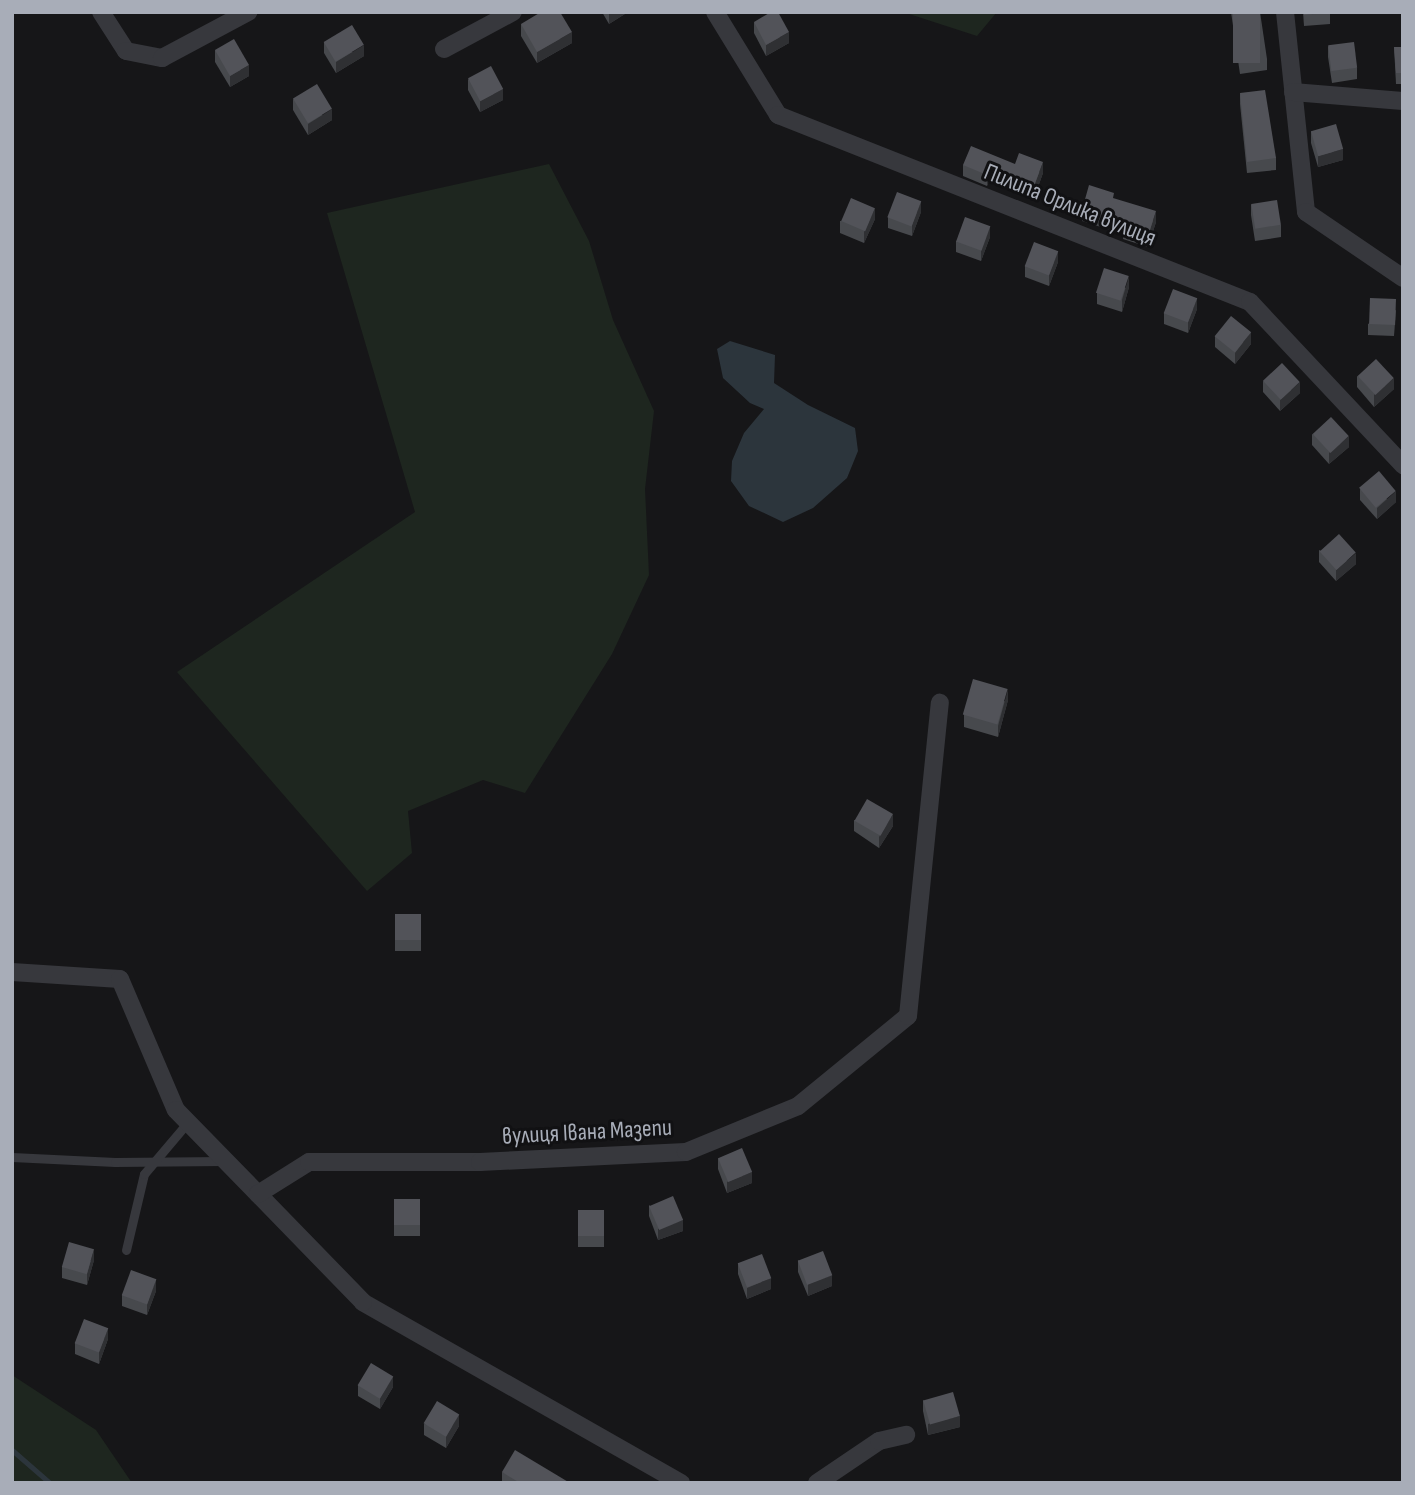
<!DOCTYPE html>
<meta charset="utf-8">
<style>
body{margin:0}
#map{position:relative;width:1415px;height:1495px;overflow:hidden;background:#161618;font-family:"Sofia Sans Condensed",sans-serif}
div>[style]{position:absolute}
.green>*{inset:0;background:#1e261f}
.water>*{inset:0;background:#2c353c}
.stream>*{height:5px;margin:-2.5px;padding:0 2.5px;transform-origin:2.5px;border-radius:2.5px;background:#2c353c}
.service>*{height:9px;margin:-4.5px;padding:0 4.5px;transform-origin:4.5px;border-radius:4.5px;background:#37383d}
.minor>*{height:18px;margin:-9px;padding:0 9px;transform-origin:9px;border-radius:9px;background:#37383d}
.wall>*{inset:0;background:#47494d;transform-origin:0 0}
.shaded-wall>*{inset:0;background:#2f3033}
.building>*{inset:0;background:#525359;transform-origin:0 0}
span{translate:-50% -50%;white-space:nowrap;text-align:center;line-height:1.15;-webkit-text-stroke:6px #111113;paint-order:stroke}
.street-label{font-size:24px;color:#a8adb8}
.frame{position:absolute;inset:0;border:14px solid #a8adb8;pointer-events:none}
</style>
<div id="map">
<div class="green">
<div style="clip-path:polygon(903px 12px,997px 12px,977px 36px)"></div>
<div style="clip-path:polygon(549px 164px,589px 241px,613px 320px,654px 411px,645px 489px,649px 575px,612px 654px,525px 793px,483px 780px,408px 811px,412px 853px,367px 891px,177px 672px,415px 512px,327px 213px)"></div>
<div style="clip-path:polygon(12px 1375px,96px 1430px,132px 1483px,12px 1483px)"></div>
</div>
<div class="water">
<div style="clip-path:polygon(730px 341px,775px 355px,774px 383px,808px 405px,855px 428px,858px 451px,847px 478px,813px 508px,783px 522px,749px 506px,731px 481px,732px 461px,744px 433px,764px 409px,750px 403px,723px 378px,717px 349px)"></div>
</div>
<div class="stream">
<div style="left:12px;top:1450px;width:50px;rotate:41deg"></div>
</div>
<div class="service">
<div style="left:12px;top:1157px;width:103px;rotate:2.8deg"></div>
<div style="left:115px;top:1162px;width:109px;rotate:-0.5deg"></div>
<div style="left:126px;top:1250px;width:78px;rotate:-76.7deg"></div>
<div style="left:144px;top:1174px;width:68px;rotate:-49.8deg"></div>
</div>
<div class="minor">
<div style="left:101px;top:12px;width:46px;rotate:57.3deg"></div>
<div style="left:126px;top:51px;width:37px;rotate:11deg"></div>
<div style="left:162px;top:58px;width:98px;rotate:-28.1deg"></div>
<div style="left:715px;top:12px;width:121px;rotate:58.5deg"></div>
<div style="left:778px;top:115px;width:508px;rotate:21.61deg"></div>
<div style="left:1250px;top:302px;width:224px;rotate:46.8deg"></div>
<div style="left:1285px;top:12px;width:201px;rotate:84deg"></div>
<div style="left:1306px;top:212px;width:117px;rotate:34.2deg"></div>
<div style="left:444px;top:49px;width:78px;rotate:-28.2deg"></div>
<div style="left:1293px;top:92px;width:110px;rotate:4.7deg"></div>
<div style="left:12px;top:972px;width:108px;rotate:3.7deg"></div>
<div style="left:120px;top:979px;width:142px;rotate:66.9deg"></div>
<div style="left:176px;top:1110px;width:117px;rotate:45.7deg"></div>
<div style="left:681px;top:1483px;width:366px;rotate:-150.4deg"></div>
<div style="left:363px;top:1302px;width:151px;rotate:-134.2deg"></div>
<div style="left:258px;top:1194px;width:60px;rotate:-32.1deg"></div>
<div style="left:309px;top:1162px;width:171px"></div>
<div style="left:480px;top:1162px;width:206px;rotate:-2.8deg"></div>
<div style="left:686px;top:1152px;width:121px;rotate:-22.3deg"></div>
<div style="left:798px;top:1106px;width:142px;rotate:-39.3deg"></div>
<div style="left:908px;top:1016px;width:315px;rotate:-84.2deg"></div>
<div style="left:817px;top:1483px;width:75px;rotate:-34.1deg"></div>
<div style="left:879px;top:1441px;width:28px;rotate:-13deg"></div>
</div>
<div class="wall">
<div style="clip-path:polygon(602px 12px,628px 12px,609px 24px)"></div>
<div style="clip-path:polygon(1231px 12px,1260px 12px,1267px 59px,1267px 70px,1240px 74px)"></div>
<div style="clip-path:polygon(1303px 12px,1330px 12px,1330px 24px,1304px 26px)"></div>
<div style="clip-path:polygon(754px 22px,789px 43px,766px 56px,754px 33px)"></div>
<div style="clip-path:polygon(521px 24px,572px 43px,537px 63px,521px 36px)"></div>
<div style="clip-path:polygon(324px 42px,364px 56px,336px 73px,324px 53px)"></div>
<div style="clip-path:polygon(1328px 46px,1357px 68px,1357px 79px,1332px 83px,1328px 57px)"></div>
<div style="clip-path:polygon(1394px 47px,1403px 47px,1403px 84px,1396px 84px)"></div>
<div style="clip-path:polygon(215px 50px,249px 76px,230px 87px,215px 62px)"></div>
<div style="clip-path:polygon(468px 79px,503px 100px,480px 112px,468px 90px)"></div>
<div style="clip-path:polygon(1240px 93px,1276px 158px,1276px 170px,1247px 173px,1240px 104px)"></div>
<div style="clip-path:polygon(293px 99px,332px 120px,308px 135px,293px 110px)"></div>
<div style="clip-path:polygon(1311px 131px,1343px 160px,1318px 167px,1311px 143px)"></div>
<div style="clip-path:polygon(1015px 164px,1043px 173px,1034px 198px,989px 181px,987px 186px,963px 176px,963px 165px)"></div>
<div style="clip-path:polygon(1114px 199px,1156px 222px,1148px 247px,1123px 239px,1123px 234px,1082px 221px,1082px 210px)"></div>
<div style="clip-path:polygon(1251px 204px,1281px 225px,1281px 237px,1255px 241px,1251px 215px)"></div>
<div style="clip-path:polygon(921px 212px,912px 236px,888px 228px,888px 217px)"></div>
<div style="clip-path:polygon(875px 219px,864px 243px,840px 233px,840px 221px)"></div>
<div style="clip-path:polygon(990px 237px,981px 261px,956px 252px,956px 241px)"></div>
<div style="clip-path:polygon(1058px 262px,1049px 286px,1025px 277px,1025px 266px)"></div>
<div style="clip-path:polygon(1129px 287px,1122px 312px,1097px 304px,1097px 293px)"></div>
<div style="clip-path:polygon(1197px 309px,1188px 333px,1164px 324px,1164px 313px)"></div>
<div style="clip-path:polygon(1396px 310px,1394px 336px,1368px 335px,1368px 324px)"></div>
<div style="clip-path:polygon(1215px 336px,1251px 344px,1235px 364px,1215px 347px)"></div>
<div style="clip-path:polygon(1357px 376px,1394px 389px,1374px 407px,1357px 387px)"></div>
<div style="clip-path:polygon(1263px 381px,1300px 393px,1280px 411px,1263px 392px)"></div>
<div style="clip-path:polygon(1312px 434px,1349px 447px,1329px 464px,1312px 445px)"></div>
<div style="clip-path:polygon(1360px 489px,1396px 502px,1377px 519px,1360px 500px)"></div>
<div style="clip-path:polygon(1319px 550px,1356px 564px,1336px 581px,1319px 562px)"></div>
<div style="clip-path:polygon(1008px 700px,998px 737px,964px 727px,964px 715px)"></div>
<div style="clip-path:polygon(854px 820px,893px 826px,879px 848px,854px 831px)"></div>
<div style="left:395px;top:914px;width:26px;height:37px"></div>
<div style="clip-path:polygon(718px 1158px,752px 1183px,727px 1193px,718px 1169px)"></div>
<div style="left:394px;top:1199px;width:26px;height:37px"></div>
<div style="clip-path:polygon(649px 1205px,683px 1231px,658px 1240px,649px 1216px)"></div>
<div style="left:578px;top:1210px;width:26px;height:37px"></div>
<div style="clip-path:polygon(94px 1260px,87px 1285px,62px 1278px,62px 1267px)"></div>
<div style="clip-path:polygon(798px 1260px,832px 1286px,808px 1296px,798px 1272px)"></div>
<div style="clip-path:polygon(738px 1263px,771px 1289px,747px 1299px,738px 1274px)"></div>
<div style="clip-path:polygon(156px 1291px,147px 1315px,122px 1306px,122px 1295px)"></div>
<div style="clip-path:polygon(108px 1339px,99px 1364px,75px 1354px,75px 1343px)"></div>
<div style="clip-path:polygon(358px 1385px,393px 1387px,380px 1409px,358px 1396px)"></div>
<div style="clip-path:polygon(923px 1400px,960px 1427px,928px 1435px,923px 1411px)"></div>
<div style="clip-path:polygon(424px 1424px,459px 1426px,446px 1448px,424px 1435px)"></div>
<div style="clip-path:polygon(502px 1472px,570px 1483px,502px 1483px)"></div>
</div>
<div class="shaded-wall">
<div style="clip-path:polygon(628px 12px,609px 24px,609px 13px)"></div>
<div style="clip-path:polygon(572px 32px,572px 43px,537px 63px,537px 52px)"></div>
<div style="clip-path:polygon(789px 32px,789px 43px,766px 56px,766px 45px)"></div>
<div style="clip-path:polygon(364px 45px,364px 56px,336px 73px,336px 62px)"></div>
<div style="clip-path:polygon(249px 65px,249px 76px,230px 87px,230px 76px)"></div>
<div style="clip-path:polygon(503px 89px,503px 100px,480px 112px,480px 101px)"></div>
<div style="clip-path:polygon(332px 109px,332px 120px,308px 135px,308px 124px)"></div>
<div style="clip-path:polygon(1343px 149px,1343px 160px,1318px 167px,1318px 156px)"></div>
<div style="clip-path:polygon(1043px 162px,1043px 173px,1034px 198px,1034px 186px)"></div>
<div style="clip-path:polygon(989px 170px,989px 181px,987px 186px,987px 175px)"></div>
<div style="clip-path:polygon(921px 201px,921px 212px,912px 236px,912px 225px)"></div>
<div style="clip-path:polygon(875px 208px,875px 219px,864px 243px,864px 232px)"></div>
<div style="clip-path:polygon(1156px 211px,1156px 222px,1148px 247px,1148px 236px)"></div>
<div style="clip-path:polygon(990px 226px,990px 237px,981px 261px,981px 250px)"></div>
<div style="clip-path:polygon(1058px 251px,1058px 262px,1049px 286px,1049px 275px)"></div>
<div style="clip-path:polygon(1129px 276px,1129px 287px,1122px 312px,1122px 300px)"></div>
<div style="clip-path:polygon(1197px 298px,1197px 309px,1188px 333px,1188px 322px)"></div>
<div style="clip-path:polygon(1251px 332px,1251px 344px,1235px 364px,1235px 353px)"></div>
<div style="clip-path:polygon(1394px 378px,1394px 389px,1374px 407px,1374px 395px)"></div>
<div style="clip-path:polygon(1300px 382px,1300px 393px,1280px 411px,1280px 400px)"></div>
<div style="clip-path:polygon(1349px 436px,1349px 447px,1329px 464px,1329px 453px)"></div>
<div style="clip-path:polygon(1396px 491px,1396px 502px,1377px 519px,1377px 508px)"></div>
<div style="clip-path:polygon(1356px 553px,1356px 564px,1336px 581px,1336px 570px)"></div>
<div style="clip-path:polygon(1008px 689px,1008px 700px,998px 737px,998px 726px)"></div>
<div style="clip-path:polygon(893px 814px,893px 826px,879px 848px,879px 837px)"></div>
<div style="clip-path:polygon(752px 1172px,752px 1183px,727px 1193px,727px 1182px)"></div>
<div style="clip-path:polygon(683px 1220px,683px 1231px,658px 1240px,658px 1229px)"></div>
<div style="clip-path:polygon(94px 1249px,94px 1260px,87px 1285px,87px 1274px)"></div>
<div style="clip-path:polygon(832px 1275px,832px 1286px,808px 1296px,808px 1284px)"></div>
<div style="clip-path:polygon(771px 1278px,771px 1289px,747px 1299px,747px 1288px)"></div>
<div style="clip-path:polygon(156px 1279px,156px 1291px,147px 1315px,147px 1304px)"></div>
<div style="clip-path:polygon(108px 1328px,108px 1339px,99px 1364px,99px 1352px)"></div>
<div style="clip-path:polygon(393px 1376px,393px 1387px,380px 1409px,380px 1398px)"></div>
<div style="clip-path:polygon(459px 1414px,459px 1426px,446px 1448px,446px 1437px)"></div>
<div style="clip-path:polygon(960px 1416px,960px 1427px,928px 1435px,928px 1424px)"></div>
</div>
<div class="building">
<div style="clip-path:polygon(541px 12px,560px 12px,572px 32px,537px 52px,521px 24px)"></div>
<div style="clip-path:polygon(771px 12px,778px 12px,789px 32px,766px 45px,754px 22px)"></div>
<div style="left:1233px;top:12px;width:27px;height:51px"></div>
<div style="clip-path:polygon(1304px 12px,1330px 12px,1304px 15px)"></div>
<div style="left:352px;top:25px;width:23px;height:33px;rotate:59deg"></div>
<div style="left:234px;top:39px;width:30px;height:22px;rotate:60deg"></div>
<div style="left:1354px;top:42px;width:26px;height:26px;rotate:83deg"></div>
<div style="clip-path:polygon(1394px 47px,1403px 47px,1403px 73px,1396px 73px)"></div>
<div style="left:491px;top:66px;width:26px;height:26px;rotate:62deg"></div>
<div style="left:317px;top:84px;width:29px;height:28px;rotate:59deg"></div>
<div style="clip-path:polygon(1265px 90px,1276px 158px,1247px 162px,1240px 93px)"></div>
<div style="left:1336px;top:124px;width:26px;height:26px;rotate:74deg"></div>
<div style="clip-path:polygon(971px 146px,1015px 164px,1019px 153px,1043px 162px,1034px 186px,989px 170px,987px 175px,963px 165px)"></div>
<div style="clip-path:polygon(1089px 185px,1114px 193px,1113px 198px,1156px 211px,1148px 236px,1123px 228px,1125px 223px,1082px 210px)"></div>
<div style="left:897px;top:192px;width:26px;height:27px;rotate:21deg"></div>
<div style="left:851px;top:198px;width:26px;height:25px;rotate:23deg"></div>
<div style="left:1277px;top:200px;width:25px;height:26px;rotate:81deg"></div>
<div style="left:965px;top:217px;width:27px;height:26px;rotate:20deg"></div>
<div style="left:1034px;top:242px;width:26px;height:26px;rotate:21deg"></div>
<div style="left:1104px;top:268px;width:26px;height:26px;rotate:18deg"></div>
<div style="left:1173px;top:289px;width:26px;height:26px;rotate:21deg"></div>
<div style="left:1370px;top:298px;width:26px;height:26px;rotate:2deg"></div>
<div style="left:1231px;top:316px;width:26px;height:26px;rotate:39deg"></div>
<div style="left:1376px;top:359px;width:26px;height:25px;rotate:47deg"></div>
<div style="left:1282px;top:363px;width:26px;height:26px;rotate:47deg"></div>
<div style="left:1331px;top:417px;width:26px;height:25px;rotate:47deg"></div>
<div style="left:1379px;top:471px;width:26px;height:26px;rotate:50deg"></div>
<div style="left:1339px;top:534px;width:25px;height:26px;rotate:48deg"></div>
<div style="left:973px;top:679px;width:36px;height:37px;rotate:16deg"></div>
<div style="left:867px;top:799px;width:30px;height:25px;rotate:30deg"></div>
<div style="left:395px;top:914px;width:26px;height:26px"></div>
<div style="left:742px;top:1148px;width:26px;height:26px;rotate:67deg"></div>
<div style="left:673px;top:1196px;width:26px;height:26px;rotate:67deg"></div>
<div style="left:394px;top:1199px;width:26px;height:26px"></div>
<div style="left:578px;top:1210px;width:26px;height:26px"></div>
<div style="left:69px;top:1242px;width:26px;height:26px;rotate:16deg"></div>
<div style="left:823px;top:1251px;width:26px;height:27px;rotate:69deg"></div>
<div style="left:762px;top:1254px;width:26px;height:26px;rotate:69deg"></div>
<div style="left:131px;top:1270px;width:27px;height:27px;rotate:20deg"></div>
<div style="left:84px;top:1319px;width:26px;height:26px;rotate:21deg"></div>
<div style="left:371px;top:1363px;width:26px;height:26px;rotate:31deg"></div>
<div style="left:953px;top:1392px;width:25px;height:31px;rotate:74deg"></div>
<div style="left:437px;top:1401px;width:26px;height:26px;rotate:31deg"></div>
<div style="clip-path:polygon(515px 1450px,570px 1483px,520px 1483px,502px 1472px)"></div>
</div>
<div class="street-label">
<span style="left:1070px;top:205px;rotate:22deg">Пилипа Орлика вулиця</span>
<span style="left:587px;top:1132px;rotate:-3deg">вулиця Івана Мазепи</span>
</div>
<div class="frame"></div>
</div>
